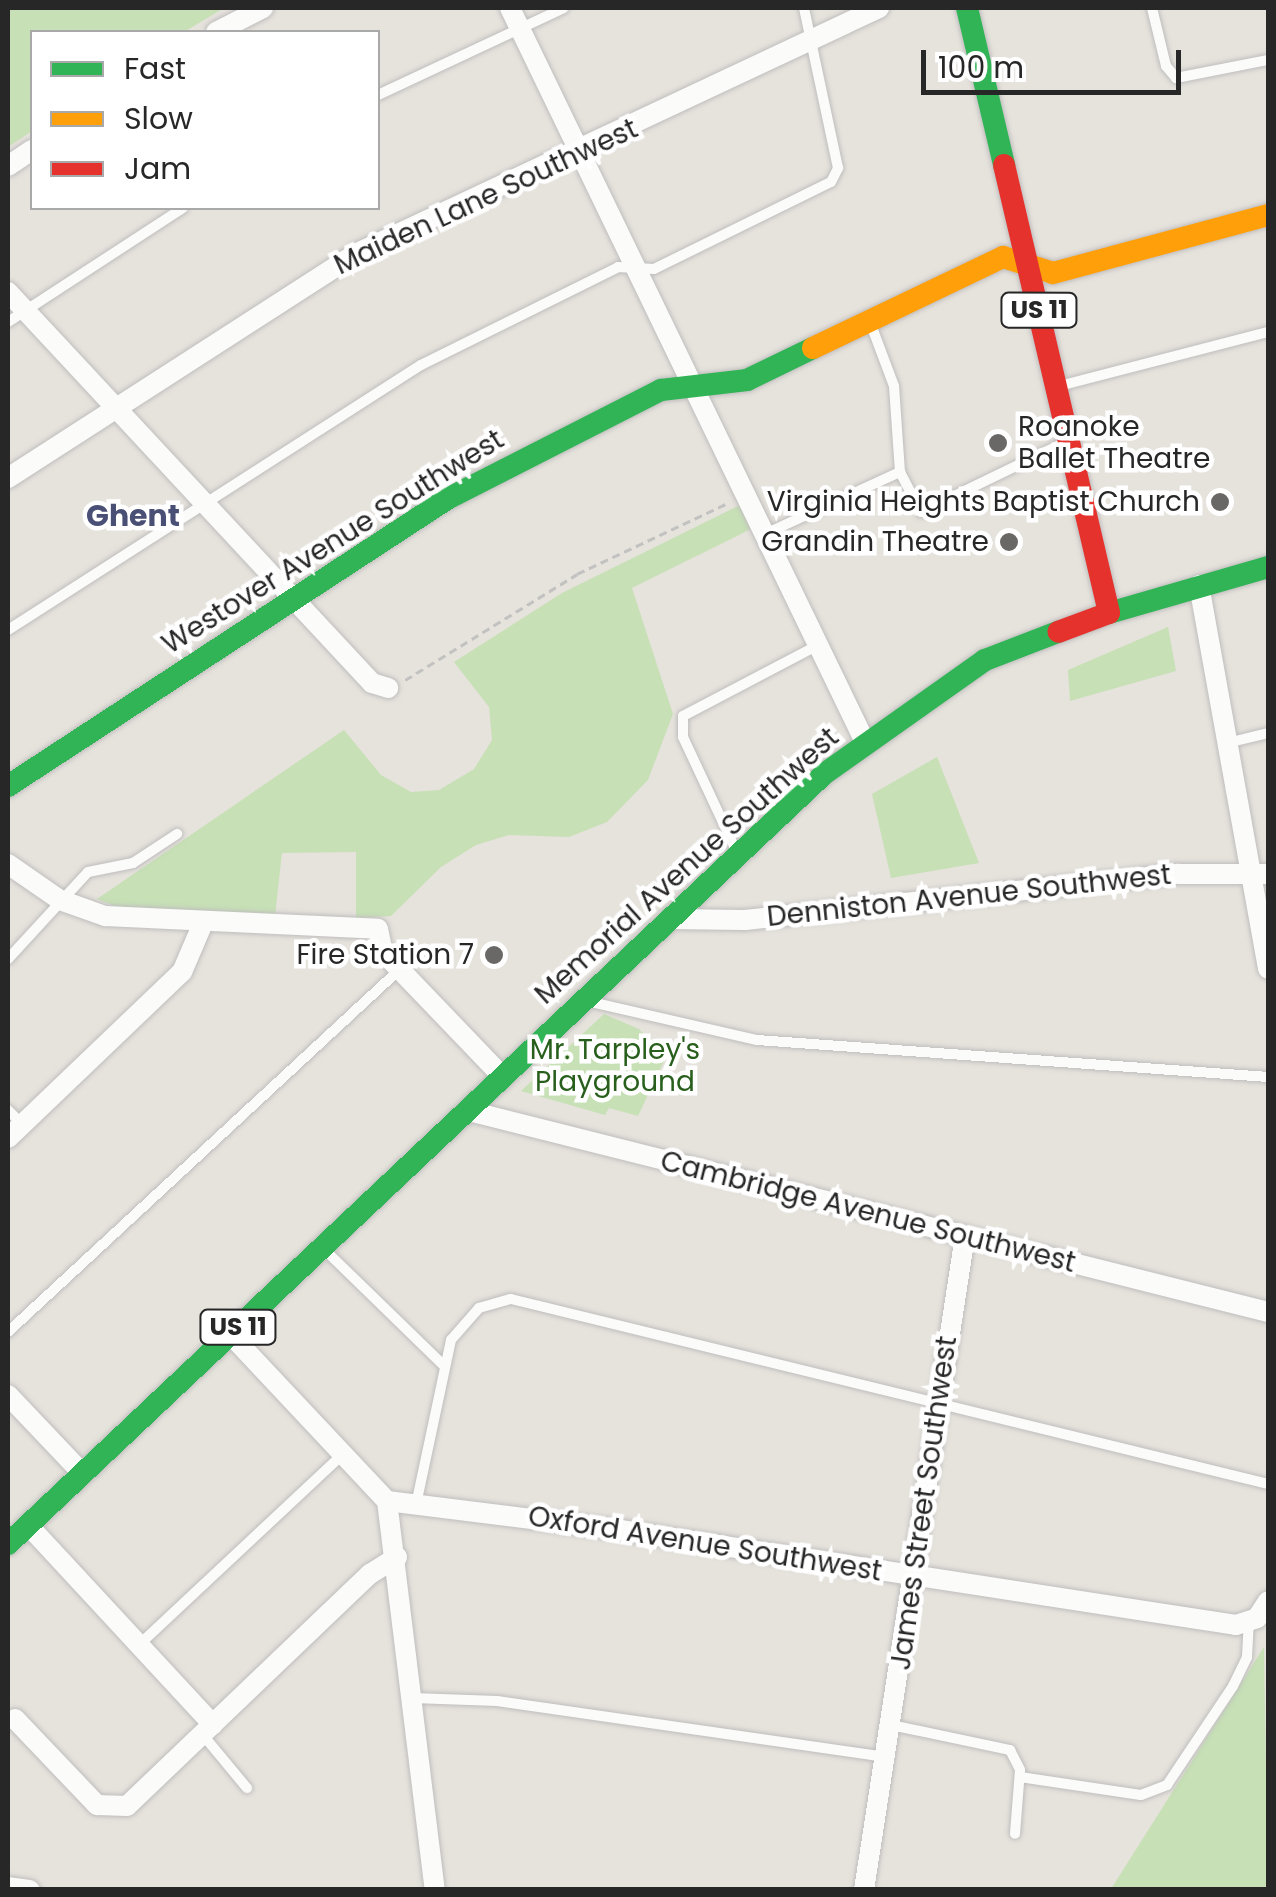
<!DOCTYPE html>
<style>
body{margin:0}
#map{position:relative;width:1276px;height:1897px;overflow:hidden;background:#e6e2dc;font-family:Poppins,sans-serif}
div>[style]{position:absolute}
.green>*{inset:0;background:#c7e0b6}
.path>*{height:2.5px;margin-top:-1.25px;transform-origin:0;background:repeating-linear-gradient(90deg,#c2c2c1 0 8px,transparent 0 13px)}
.roads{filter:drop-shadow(0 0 2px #bfbebe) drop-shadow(0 0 2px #bfbebe)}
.lane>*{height:10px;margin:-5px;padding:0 5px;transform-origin:5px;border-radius:5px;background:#fbfbfa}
.street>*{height:20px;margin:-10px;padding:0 10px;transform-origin:10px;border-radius:10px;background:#fbfbfa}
.fast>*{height:22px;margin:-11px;padding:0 11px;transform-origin:11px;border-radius:11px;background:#30b455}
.slow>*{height:22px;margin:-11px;padding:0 11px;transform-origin:11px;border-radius:11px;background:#ff9f0a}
.jam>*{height:22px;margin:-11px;padding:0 11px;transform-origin:11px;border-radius:11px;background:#e5322d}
.dots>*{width:28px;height:28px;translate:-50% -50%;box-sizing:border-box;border:5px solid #fff;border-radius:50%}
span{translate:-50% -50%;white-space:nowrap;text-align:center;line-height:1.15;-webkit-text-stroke:9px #fff;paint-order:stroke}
.shield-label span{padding:2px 8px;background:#fff;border:2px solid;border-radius:8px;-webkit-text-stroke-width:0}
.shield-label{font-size:25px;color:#272727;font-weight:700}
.street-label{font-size:28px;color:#272727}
.poi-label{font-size:28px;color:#272727}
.left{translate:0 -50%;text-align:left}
.right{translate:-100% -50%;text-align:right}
.park-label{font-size:28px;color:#285f1c}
.neighbourhood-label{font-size:30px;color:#4a5075;font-weight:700}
.frame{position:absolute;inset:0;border:10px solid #272727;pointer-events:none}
.legend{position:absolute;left:30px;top:30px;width:350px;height:180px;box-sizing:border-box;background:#fff;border:2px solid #a9a9a9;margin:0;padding:12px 18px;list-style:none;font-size:30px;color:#272727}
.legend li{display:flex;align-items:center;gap:20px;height:50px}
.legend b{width:50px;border:2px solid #a9a9a9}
.scale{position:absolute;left:921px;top:50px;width:260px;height:45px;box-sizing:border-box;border:5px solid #272727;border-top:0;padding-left:12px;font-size:30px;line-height:35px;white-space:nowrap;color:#272727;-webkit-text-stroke:8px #fff;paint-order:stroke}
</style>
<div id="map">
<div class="green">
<div style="clip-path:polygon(8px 8px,224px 8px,184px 32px,32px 32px,32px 131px,8px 147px)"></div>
<div style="clip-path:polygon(740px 505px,751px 529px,632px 588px,673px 714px,648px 780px,607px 822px,569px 837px,509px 835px,476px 845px,441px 867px,391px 916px,356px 918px,356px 852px,282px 853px,275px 916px,127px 911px,97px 899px,344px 730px,381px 775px,411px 792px,439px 790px,474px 769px,492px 740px,489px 707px,454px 662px,562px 593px)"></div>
<div style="clip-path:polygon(1168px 627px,1176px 671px,1070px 701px,1068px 670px)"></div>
<div style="clip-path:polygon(937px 757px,979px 863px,891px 878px,872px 794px)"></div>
<div style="clip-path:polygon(604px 1014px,639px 1029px,665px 1059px,638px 1116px,609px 1108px,605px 1115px,521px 1091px)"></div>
<div style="clip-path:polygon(1264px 1647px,1268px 1889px,1111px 1889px)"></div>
</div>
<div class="path">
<div style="left:405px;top:680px;width:202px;rotate:-31.6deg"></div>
<div style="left:577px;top:574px;width:165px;rotate:-25.2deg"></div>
</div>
<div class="roads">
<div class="lane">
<div style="left:1152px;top:8px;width:60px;rotate:76.4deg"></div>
<div style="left:1166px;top:66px;width:16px;rotate:50deg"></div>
<div style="left:1176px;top:78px;width:94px;rotate:-11.1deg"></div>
<div style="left:378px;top:95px;width:205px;rotate:-25.1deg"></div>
<div style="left:8px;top:322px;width:209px;rotate:-33.1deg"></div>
<div style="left:1063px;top:385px;width:212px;rotate:-14.5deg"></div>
<div style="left:900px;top:472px;width:45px;rotate:62.3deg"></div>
<div style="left:921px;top:512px;width:159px;rotate:-25.8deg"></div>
<div style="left:765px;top:534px;width:149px;rotate:-24.7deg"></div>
<div style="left:900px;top:472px;width:86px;rotate:-94deg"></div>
<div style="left:894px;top:386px;width:68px;rotate:-110.6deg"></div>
<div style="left:8px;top:630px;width:491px;rotate:-32.7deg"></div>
<div style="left:421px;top:365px;width:220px;rotate:-26.4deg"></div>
<div style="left:618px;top:267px;width:36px;rotate:3deg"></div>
<div style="left:654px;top:269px;width:197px;rotate:-26.2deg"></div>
<div style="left:831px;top:182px;width:16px;rotate:-63deg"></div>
<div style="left:838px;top:168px;width:164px;rotate:-102deg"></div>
<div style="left:1227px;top:743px;width:42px;rotate:-13.7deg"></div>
<div style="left:735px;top:848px;width:123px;rotate:-115.1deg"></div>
<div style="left:683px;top:737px;width:21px;rotate:-90deg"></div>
<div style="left:683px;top:716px;width:153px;rotate:-27.7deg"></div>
<div style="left:8px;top:959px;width:118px;rotate:-47.4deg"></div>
<div style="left:88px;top:872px;width:46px;rotate:-11.3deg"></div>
<div style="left:133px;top:863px;width:53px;rotate:-33.4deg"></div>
<div style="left:591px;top:1002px;width:170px;rotate:12.9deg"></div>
<div style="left:757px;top:1040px;width:512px;rotate:4.14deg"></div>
<div style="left:8px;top:1110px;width:20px;rotate:45deg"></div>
<div style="left:327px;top:1252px;width:162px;rotate:44.2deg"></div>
<div style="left:8px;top:1332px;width:533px;rotate:-42.79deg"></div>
<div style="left:417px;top:1500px;width:164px;rotate:-78deg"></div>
<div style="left:451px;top:1340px;width:43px;rotate:-48.8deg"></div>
<div style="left:479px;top:1308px;width:33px;rotate:-16deg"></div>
<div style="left:511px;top:1299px;width:779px;rotate:13.73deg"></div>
<div style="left:141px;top:1643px;width:277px;rotate:-43.1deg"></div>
<div style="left:413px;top:1698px;width:84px;rotate:2deg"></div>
<div style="left:497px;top:1701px;width:393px;rotate:8.2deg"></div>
<div style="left:891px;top:1725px;width:122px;rotate:11.9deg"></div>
<div style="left:1010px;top:1750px;width:22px;rotate:63deg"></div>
<div style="left:1020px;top:1770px;width:64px;rotate:94.5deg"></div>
<div style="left:203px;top:1735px;width:69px;rotate:50.3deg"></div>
<div style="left:1020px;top:1777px;width:122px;rotate:8.5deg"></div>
<div style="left:1141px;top:1795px;width:28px;rotate:-21deg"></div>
<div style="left:1167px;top:1785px;width:119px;rotate:-56.3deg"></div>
<div style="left:1233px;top:1686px;width:32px;rotate:-64deg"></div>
<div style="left:1247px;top:1657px;width:33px;rotate:-87deg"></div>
</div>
<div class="street">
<div style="left:510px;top:8px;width:818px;rotate:64.19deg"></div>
<div style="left:216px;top:32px;width:53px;rotate:-27.1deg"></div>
<div style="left:8px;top:166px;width:29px;rotate:-34deg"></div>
<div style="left:8px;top:292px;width:534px;rotate:47.05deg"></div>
<div style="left:372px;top:683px;width:17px;rotate:17deg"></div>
<div style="left:8px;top:478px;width:413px;rotate:-32.8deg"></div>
<div style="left:355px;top:254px;width:579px;rotate:-25.15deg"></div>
<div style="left:1199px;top:585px;width:390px;rotate:79.8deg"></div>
<div style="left:8px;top:864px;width:63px;rotate:34.7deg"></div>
<div style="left:60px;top:900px;width:48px;rotate:19.6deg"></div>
<div style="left:105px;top:916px;width:273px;rotate:2.7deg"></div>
<div style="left:378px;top:929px;width:24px;rotate:78deg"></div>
<div style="left:383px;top:952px;width:172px;rotate:46.2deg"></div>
<div style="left:669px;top:919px;width:76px;rotate:0.8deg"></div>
<div style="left:745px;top:920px;width:436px;rotate:-6.1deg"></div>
<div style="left:1179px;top:874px;width:89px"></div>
<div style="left:469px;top:1111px;width:824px;rotate:14.12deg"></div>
<div style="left:8px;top:1138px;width:240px;rotate:-43.7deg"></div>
<div style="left:182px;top:972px;width:53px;rotate:-66.8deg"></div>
<div style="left:230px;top:1334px;width:229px;rotate:46.8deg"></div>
<div style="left:387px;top:1501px;width:392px;rotate:83deg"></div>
<div style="left:8px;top:1395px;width:108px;rotate:46.5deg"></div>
<div style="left:387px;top:1501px;width:235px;rotate:7.1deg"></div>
<div style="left:620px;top:1530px;width:623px;rotate:8.77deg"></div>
<div style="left:1236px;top:1625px;width:22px;rotate:-18deg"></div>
<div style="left:1257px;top:1618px;width:20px;rotate:-57deg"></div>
<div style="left:28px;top:1525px;width:272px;rotate:47.2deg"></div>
<div style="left:15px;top:1719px;width:119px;rotate:46.4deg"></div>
<div style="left:97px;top:1805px;width:30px;rotate:2deg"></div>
<div style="left:127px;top:1806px;width:336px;rotate:-43.7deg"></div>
<div style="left:370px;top:1574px;width:32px;rotate:-32deg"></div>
<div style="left:8px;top:1887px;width:22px;rotate:8deg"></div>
<div style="left:864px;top:1890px;width:662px;rotate:-81.22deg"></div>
</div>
<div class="fast">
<div style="left:967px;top:8px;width:161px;rotate:76.7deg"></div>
<div style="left:1109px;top:613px;width:166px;rotate:-16.1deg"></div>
<div style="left:8px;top:786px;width:524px;rotate:-33.17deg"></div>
<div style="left:447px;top:499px;width:240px;rotate:-27deg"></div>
<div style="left:661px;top:390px;width:87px;rotate:-6.6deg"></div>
<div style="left:747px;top:380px;width:73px;rotate:-25.9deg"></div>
<div style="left:8px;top:1544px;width:1122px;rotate:-43.34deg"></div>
<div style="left:824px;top:774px;width:197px;rotate:-35.3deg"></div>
<div style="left:985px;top:660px;width:78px;rotate:-21deg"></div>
</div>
<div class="slow">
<div style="left:813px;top:348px;width:211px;rotate:-25.6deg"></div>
<div style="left:1003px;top:257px;width:52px;rotate:17.7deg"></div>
<div style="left:1053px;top:273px;width:223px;rotate:-15.1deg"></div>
</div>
<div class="jam">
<div style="left:1004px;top:165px;width:460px;rotate:76.8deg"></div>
<div style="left:1109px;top:613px;width:54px;rotate:159.6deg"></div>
</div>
</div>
<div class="dots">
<div style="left:998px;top:443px;background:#6a6866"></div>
<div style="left:1220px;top:502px;background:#6a6866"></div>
<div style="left:1009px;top:542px;background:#6a6866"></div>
<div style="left:494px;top:955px;background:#6a6866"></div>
</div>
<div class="shield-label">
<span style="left:1039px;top:310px">US 11</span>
<span style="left:238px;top:1327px">US 11</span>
</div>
<div class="street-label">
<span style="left:486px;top:197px;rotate:-25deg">Maiden Lane Southwest</span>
<span style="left:333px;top:542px;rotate:-32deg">Westover Avenue Southwest</span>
<span style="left:687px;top:866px;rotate:-42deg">Memorial Avenue Southwest</span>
<span style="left:969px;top:896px;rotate:-6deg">Denniston Avenue Southwest</span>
<span style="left:868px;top:1212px;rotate:14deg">Cambridge Avenue Southwest</span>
<span style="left:924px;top:1503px;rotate:-82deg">James Street Southwest</span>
<span style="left:705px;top:1544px;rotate:9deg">Oxford Avenue Southwest</span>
</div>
<div class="poi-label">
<span class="left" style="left:1018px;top:443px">Roanoke<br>Ballet Theatre</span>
<span class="right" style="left:1200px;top:502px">Virginia Heights Baptist Church</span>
<span class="right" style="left:989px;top:542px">Grandin Theatre</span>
<span class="right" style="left:474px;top:955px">Fire Station 7</span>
</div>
<div class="park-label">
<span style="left:615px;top:1066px">Mr. Tarpley's<br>Playground</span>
</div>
<div class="neighbourhood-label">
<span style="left:133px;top:516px">Ghent</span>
</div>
<div class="frame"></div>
<ul class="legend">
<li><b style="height:12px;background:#30b455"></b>Fast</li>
<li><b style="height:12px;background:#ff9f0a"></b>Slow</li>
<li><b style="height:12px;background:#e5322d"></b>Jam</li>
</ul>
<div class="scale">100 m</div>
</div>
